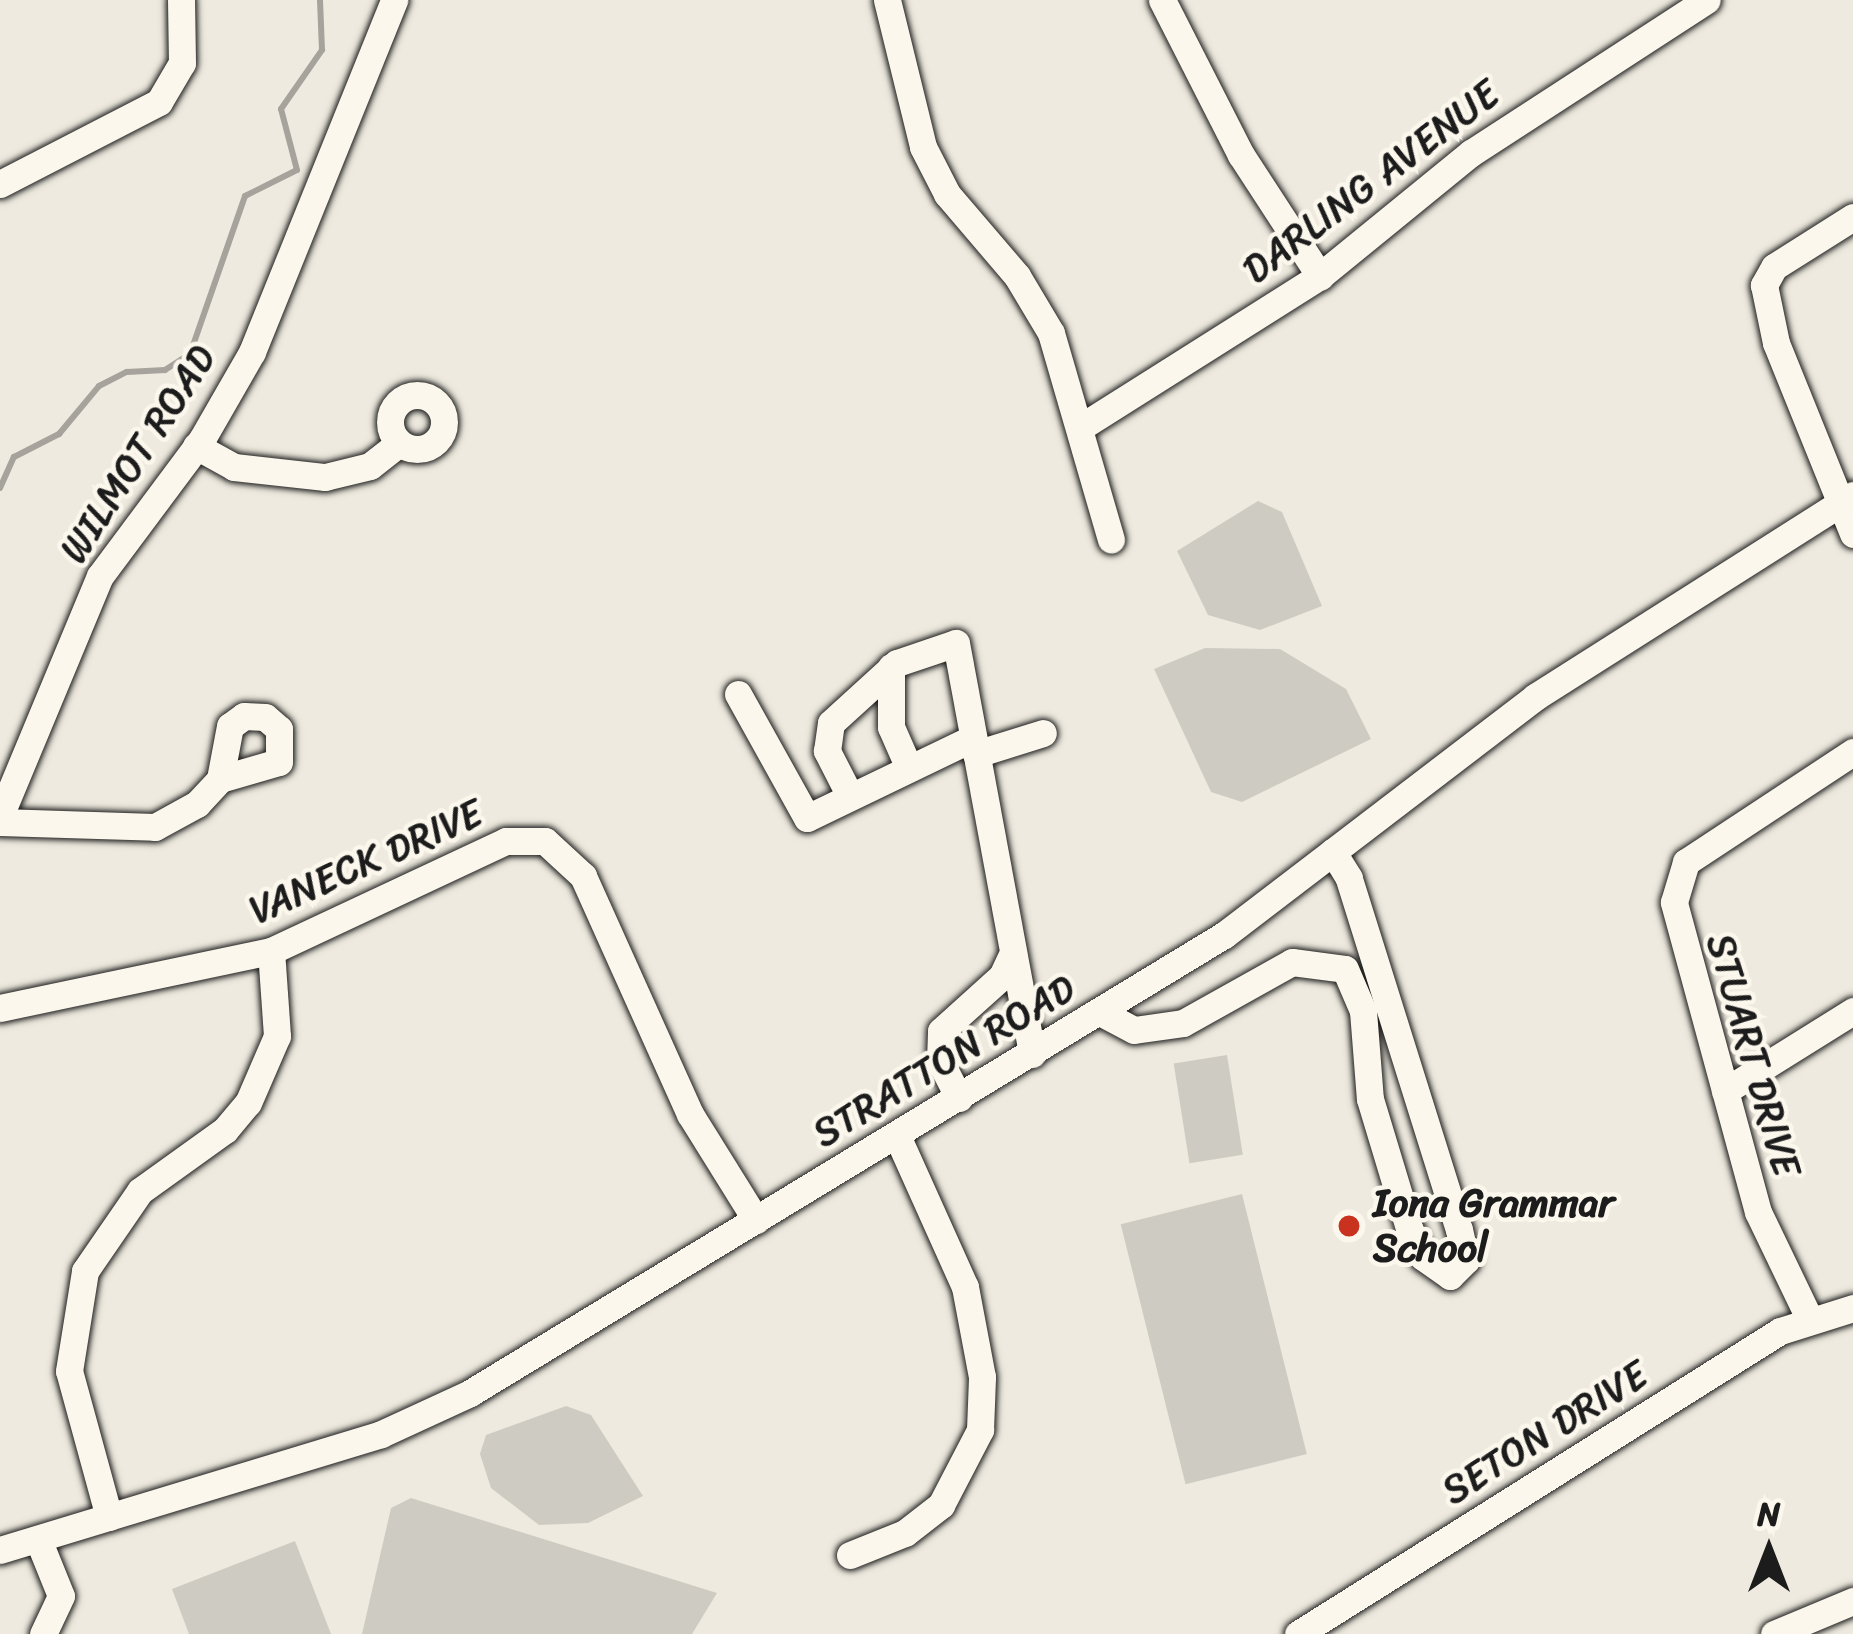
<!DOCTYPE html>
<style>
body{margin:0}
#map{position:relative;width:1853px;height:1634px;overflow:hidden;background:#eeeadf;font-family:Sriracha,sans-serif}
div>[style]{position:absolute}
.green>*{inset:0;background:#ceccc2;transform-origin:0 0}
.stream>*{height:6px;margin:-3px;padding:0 3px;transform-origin:3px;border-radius:3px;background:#a6a39d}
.roads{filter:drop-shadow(0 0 3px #1c1c1c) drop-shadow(0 0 3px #1c1c1c)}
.minor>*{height:27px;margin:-13.5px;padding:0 13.5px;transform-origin:13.5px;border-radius:13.5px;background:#fbf7ec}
.minor>.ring{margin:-13.5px;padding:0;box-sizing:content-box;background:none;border:27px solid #fbf7ec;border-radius:50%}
.dots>*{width:33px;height:33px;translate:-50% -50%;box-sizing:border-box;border:6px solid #fbf7ec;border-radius:50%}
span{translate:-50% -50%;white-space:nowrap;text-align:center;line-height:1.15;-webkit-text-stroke:9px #fbf7ec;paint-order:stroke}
.street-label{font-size:39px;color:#1c1c1c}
.poi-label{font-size:39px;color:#1c1c1c;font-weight:700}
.left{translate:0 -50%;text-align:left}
.north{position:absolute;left:1709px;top:1490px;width:120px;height:120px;-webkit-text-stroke:9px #fbf7ec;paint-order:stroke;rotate:0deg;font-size:33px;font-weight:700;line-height:48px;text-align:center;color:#1c1c1c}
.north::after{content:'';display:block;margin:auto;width:42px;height:54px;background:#1c1c1c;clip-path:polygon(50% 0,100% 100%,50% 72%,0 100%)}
</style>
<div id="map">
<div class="green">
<div style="clip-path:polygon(1258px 501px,1282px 512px,1322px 606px,1260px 630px,1208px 615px,1177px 551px)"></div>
<div style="clip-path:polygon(1205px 648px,1280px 649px,1346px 689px,1371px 739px,1242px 802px,1211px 792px,1154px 669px)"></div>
<div style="left:1227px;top:1055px;width:101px;height:54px;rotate:81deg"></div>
<div style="left:1242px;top:1194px;width:268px;height:125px;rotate:76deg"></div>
<div style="clip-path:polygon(566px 1406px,591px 1415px,643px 1496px,588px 1523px,539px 1525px,491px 1488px,480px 1454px,486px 1435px)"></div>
<div style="clip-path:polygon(411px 1498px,717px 1593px,692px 1634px,362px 1634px,391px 1508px)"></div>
<div style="clip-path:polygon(295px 1541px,331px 1634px,189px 1634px,172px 1589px)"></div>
</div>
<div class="stream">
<div style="left:0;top:488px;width:34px;rotate:-66deg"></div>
<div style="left:14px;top:457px;width:51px;rotate:-27.1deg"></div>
<div style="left:59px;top:434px;width:62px;rotate:-50.2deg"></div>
<div style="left:99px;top:386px;width:31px;rotate:-27deg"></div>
<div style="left:127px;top:372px;width:38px;rotate:-3deg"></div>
<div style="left:165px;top:370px;width:30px;rotate:-33deg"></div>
<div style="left:190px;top:354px;width:167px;rotate:-70.8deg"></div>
<div style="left:245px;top:196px;width:58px;rotate:-26.6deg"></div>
<div style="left:297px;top:170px;width:63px;rotate:-104.7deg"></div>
<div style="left:281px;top:109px;width:72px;rotate:-55.2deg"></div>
<div style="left:322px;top:50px;width:50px;rotate:-92.3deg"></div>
</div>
<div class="roads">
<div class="minor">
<div style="left:887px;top:0;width:151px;rotate:76.2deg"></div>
<div style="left:923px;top:147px;width:53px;rotate:62.9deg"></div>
<div style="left:947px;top:194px;width:108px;rotate:49.5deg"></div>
<div style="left:1017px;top:276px;width:66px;rotate:59.2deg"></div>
<div style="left:1051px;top:333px;width:215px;rotate:73.8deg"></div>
<div style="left:1162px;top:0;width:174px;rotate:63deg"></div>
<div style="left:1241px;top:155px;width:145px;rotate:56.9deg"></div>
<div style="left:0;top:184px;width:179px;rotate:-27.3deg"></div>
<div style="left:159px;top:102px;width:45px;rotate:-59.5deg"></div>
<div style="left:182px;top:63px;width:63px;rotate:-90.9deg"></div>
<div style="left:1853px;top:217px;width:93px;rotate:147.7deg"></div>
<div style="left:1774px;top:267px;width:21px;rotate:119deg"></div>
<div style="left:1764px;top:285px;width:59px;rotate:78.3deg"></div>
<div style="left:1776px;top:343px;width:206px;rotate:68deg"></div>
<div class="ring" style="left:390px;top:395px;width:27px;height:27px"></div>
<div style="left:1081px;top:427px;width:283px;rotate:-32.3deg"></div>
<div style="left:1320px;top:276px;width:195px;rotate:-39.2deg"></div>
<div style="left:1471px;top:153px;width:281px;rotate:-33deg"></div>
<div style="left:196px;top:446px;width:43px;rotate:28.9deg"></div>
<div style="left:234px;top:467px;width:92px;rotate:6.3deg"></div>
<div style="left:325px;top:477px;width:46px;rotate:-13.7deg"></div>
<div style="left:370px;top:466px;width:37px;rotate:-38deg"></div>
<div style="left:891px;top:667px;width:60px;rotate:90deg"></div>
<div style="left:891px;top:727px;width:45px;rotate:66.3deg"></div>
<div style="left:738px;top:694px;width:142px;rotate:60.9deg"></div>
<div style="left:807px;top:818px;width:184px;rotate:-25.7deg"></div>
<div style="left:976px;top:754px;width:70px;rotate:-17.4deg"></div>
<div style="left:850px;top:796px;width:51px;rotate:-117.1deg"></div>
<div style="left:827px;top:751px;width:28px;rotate:-82deg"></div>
<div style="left:831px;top:723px;width:89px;rotate:-42.3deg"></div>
<div style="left:897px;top:663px;width:62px;rotate:-18.7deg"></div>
<div style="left:956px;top:643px;width:418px;rotate:79.5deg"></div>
<div style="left:0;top:816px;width:260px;rotate:-67.4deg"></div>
<div style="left:100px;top:576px;width:171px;rotate:-53.3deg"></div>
<div style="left:202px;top:439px;width:100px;rotate:-60.1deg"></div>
<div style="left:252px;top:352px;width:380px;rotate:-68deg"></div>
<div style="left:0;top:822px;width:155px;rotate:1.8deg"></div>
<div style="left:155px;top:827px;width:48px;rotate:-28.7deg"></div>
<div style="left:197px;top:804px;width:34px;rotate:-47deg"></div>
<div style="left:220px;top:779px;width:61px;rotate:-16.1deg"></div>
<div style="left:279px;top:762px;width:33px;rotate:-90deg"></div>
<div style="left:279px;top:729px;width:18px;rotate:-139deg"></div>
<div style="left:265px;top:717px;width:21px;rotate:-177deg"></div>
<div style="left:244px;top:716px;width:17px;rotate:144deg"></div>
<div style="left:230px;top:726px;width:54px;rotate:100.7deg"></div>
<div style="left:0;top:1008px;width:277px;rotate:-11.9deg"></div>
<div style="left:271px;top:951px;width:259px;rotate:-25.1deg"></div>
<div style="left:506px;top:841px;width:39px"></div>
<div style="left:545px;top:841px;width:52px;rotate:42.6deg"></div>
<div style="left:583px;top:876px;width:261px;rotate:65.8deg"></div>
<div style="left:690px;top:1114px;width:125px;rotate:58.1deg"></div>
<div style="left:1100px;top:1012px;width:38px;rotate:28deg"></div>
<div style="left:1134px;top:1030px;width:49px;rotate:-8.1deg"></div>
<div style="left:1183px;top:1023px;width:125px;rotate:-29.2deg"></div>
<div style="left:1292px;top:962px;width:53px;rotate:7.5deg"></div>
<div style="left:1345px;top:969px;width:46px;rotate:66.8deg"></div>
<div style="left:1363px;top:1011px;width:88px;rotate:85.5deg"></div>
<div style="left:1370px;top:1099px;width:135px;rotate:73.2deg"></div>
<div style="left:1409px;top:1228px;width:32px;rotate:64deg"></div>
<div style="left:1423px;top:1257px;width:33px;rotate:35deg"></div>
<div style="left:1450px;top:1276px;width:23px;rotate:-45deg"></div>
<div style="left:1466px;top:1260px;width:31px;rotate:-103deg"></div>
<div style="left:1459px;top:1230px;width:369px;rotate:-107.4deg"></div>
<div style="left:1349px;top:878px;width:31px;rotate:-122deg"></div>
<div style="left:1725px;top:1091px;width:151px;rotate:-32deg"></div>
<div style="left:959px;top:1098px;width:42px;rotate:-117.2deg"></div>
<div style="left:940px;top:1061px;width:30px;rotate:-88deg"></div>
<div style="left:941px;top:1031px;width:82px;rotate:-42deg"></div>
<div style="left:1002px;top:976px;width:21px;rotate:-65deg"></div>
<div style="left:1808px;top:1316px;width:115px;rotate:-115.7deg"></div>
<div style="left:1758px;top:1212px;width:321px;rotate:-105.2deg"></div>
<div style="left:1674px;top:902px;width:42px;rotate:-73.3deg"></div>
<div style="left:1686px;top:862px;width:200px;rotate:-33.4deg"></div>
<div style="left:109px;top:1517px;width:151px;rotate:-105.3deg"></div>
<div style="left:69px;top:1371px;width:101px;rotate:-80.9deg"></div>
<div style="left:85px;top:1271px;width:97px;rotate:-55.5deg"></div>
<div style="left:140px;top:1191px;width:105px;rotate:-35.7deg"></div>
<div style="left:225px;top:1130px;width:35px;rotate:-50deg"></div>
<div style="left:248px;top:1103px;width:73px;rotate:-66.6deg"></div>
<div style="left:277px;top:1036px;width:85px;rotate:-94deg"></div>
<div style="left:38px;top:1539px;width:61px;rotate:68deg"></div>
<div style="left:61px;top:1596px;width:42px;rotate:115.3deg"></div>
<div style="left:0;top:1550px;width:398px;rotate:-16.9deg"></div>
<div style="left:381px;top:1434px;width:98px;rotate:-24.7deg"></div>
<div style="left:470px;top:1393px;width:882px;rotate:-31.28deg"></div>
<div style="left:1224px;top:935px;width:392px;rotate:-37.4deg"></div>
<div style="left:1535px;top:697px;width:377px;rotate:-32.4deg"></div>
<div style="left:850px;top:1555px;width:59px;rotate:-21.8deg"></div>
<div style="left:905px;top:1533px;width:46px;rotate:-37.9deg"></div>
<div style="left:941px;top:1505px;width:85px;rotate:-62.5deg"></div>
<div style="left:980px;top:1430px;width:53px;rotate:-87.8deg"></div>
<div style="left:982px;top:1377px;width:92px;rotate:-100.7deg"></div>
<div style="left:965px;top:1287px;width:166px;rotate:-114.2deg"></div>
<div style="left:1298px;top:1634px;width:569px;rotate:-32.15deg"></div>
<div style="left:1780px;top:1331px;width:77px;rotate:-17.5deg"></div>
<div style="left:1774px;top:1634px;width:86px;rotate:-22.7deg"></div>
</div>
</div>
<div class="dots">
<div style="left:1349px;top:1226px;background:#c8321e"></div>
</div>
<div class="street-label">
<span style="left:1371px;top:182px;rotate:-37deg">DARLING AVENUE</span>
<span style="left:138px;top:454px;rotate:-57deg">WILMOT ROAD</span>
<span style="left:366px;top:862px;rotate:-24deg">VANECK DRIVE</span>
<span style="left:1753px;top:1055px;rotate:74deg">STUART DRIVE</span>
<span style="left:944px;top:1061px;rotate:-31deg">STRATTON ROAD</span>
<span style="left:1545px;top:1433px;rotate:-32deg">SETON DRIVE</span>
</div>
<div class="poi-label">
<span class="left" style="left:1373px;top:1226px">Iona Grammar<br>School</span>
</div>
<div class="north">N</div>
</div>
